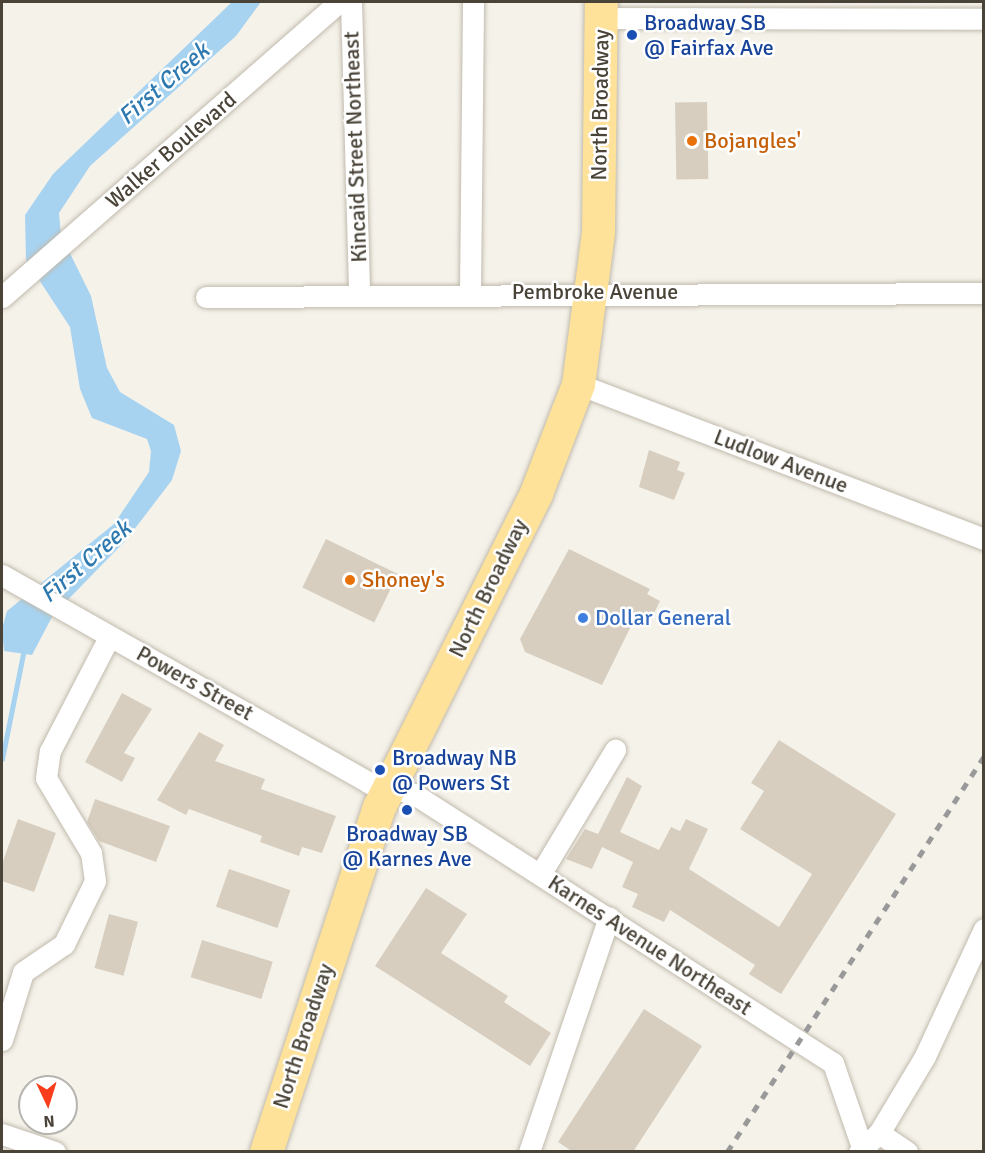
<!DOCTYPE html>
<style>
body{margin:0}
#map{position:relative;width:985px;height:1153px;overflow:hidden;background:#f5f2ea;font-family:Signika,sans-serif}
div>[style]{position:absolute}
.water>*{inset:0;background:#a7d3f1}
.stream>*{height:5px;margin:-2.5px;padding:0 2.5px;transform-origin:2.5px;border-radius:2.5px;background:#a7d3f1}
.building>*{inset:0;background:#d7cec0;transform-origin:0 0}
.roads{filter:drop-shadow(0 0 2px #c1baad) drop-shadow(0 0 2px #c1baad)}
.street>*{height:21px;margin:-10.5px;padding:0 10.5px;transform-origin:10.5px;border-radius:10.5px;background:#fff}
.primary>*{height:33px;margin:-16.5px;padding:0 16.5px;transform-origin:16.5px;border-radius:16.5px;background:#fee29a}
.rail>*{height:4.5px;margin-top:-2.25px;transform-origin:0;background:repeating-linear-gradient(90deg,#999 0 8px,transparent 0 16px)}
.dots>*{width:16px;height:16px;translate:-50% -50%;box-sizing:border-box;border:3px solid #fff;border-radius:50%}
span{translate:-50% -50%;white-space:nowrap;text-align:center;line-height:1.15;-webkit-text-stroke:5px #fff;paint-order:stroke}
.transit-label{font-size:22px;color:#164399}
.left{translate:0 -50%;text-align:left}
.street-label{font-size:22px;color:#494338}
.food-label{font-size:22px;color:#c56008}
.shop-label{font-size:22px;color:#366cbe}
.water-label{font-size:24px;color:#2e79af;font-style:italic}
.frame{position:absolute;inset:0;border:3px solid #494338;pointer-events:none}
.north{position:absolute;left:18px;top:1075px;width:60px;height:60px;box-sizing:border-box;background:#fff;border:2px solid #b6b4af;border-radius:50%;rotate:176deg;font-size:16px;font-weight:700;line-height:24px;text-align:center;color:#494338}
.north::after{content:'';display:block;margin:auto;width:21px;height:27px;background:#fa3d1c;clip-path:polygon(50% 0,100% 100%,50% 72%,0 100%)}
</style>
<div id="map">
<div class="water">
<div style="clip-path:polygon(232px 2px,261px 2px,236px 36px,90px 166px,59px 213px,61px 235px,91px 296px,107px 368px,120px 392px,174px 425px,181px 451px,172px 480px,127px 539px,53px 615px,32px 655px,4px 651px,2px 629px,7px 611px,114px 524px,149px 472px,151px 451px,147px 439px,92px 418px,80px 389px,70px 327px,26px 260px,25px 215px,53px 174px)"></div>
</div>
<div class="stream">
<div style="left:2px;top:759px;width:112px;rotate:-78.7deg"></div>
</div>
<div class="building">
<div style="left:707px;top:102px;width:77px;height:32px;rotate:89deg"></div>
<div style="clip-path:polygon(649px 450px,680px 462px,677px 470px,685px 473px,674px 500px,639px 487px)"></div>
<div style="left:326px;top:539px;width:80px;height:54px;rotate:26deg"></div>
<div style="clip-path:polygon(569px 549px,650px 589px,647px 594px,660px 601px,650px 622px,636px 616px,602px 685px,525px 652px,520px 639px)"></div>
<div style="clip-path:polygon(122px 693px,152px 709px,124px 753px,135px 758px,122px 782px,85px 762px)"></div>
<div style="clip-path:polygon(199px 732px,224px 745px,215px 761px,265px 779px,261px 789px,336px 816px,322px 853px,302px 847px,299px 856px,260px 842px,262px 836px,189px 809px,186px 815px,157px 800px)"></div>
<div style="clip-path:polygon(779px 740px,896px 814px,781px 994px,749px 974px,755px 965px,670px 910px,664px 922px,632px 907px,638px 894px,622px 887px,633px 862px,602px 847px,592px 869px,566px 859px,585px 829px,598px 834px,627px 777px,642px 786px,620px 832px,659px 850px,671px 827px,680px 831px,686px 819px,708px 829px,689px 869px,779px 927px,812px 874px,740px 829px,764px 791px,751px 783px)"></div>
<div style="clip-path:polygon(95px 799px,170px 826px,156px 862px,99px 841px,87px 822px)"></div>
<div style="clip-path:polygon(18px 819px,56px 833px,34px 892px,2px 881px,2px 864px)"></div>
<div style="left:229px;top:869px;width:65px;height:40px;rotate:19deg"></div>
<div style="clip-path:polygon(426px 888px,467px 914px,441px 953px,508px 996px,504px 1002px,551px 1033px,530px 1066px,375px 966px)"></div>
<div style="left:109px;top:914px;width:30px;height:56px;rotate:15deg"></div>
<div style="left:202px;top:940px;width:74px;height:39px;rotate:17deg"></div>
<div style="clip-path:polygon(644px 1009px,702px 1046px,633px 1152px,573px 1152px,558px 1142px)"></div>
</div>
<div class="roads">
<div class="street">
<div style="left:351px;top:2px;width:291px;rotate:88.4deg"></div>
<div style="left:601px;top:18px;width:383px;rotate:0.1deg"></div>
<div style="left:470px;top:292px;width:290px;rotate:-89.4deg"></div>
<div style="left:2px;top:297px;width:448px;rotate:-41.2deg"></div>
<div style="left:206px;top:297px;width:778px;rotate:-0.29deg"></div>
<div style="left:578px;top:384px;width:435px;rotate:20.9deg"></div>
<div style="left:2px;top:575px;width:422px;rotate:29.5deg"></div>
<div style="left:369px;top:783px;width:46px;rotate:13.7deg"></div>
<div style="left:414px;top:794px;width:498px;rotate:32.7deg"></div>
<div style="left:833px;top:1063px;width:89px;rotate:71deg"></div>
<div style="left:541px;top:873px;width:144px;rotate:-59deg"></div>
<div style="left:2px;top:1040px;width:71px;rotate:-72.8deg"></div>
<div style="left:23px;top:972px;width:50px;rotate:-34.3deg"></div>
<div style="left:64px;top:944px;width:70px;rotate:-63.8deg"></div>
<div style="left:95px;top:881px;width:28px;rotate:-98deg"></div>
<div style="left:91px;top:853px;width:87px;rotate:-121deg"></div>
<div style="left:46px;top:778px;width:27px;rotate:-82deg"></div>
<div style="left:50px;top:751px;width:128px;rotate:-62.6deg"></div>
<div style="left:879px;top:1133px;width:34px;rotate:34deg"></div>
<div style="left:2px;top:1134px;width:56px;rotate:18.8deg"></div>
<div style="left:529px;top:1152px;width:248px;rotate:-71.2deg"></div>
<div style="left:859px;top:1152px;width:28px;rotate:-44deg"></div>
<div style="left:879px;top:1133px;width:90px;rotate:-59.1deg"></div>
<div style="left:925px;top:1056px;width:140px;rotate:-65.1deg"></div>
</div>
<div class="primary">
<div style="left:266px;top:1152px;width:363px;rotate:-71.9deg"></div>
<div style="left:379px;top:807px;width:351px;rotate:-63.4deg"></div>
<div style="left:536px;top:493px;width:117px;rotate:-68.9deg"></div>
<div style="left:578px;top:384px;width:153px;rotate:-82.5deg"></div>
<div style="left:598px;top:232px;width:230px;rotate:-89.3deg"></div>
</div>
</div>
<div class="rail">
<div style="left:727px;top:1152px;width:471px;rotate:-57deg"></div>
</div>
<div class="dots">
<div style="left:632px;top:35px;background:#1a4fb4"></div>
<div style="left:692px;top:141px;background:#e8710a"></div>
<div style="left:350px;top:580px;background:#e8710a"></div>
<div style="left:583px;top:618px;background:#3f7fe0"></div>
<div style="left:380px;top:770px;background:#1a4fb4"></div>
<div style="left:407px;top:810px;background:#1a4fb4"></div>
</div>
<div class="transit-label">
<span class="left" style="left:644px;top:35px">Broadway SB<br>@ Fairfax Ave</span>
<span class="left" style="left:392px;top:770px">Broadway NB<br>@ Powers St</span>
<span style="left:407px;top:846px">Broadway SB<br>@ Karnes Ave</span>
</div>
<div class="street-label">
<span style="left:600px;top:105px;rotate:-89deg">North Broadway</span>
<span style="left:355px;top:147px;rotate:-92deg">Kincaid Street Northeast</span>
<span style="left:171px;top:150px;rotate:-41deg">Walker Boulevard</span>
<span style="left:595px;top:292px">Pembroke Avenue</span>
<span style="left:781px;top:461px;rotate:21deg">Ludlow Avenue</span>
<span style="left:488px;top:588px;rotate:-64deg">North Broadway</span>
<span style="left:195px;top:683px;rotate:29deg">Powers Street</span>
<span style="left:650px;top:945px;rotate:33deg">Karnes Avenue Northeast</span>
<span style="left:303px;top:1036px;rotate:-72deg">North Broadway</span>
</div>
<div class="food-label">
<span class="left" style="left:704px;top:141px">Bojangles'</span>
<span class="left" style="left:362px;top:580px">Shoney's</span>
</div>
<div class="shop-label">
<span class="left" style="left:595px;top:618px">Dollar General</span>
</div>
<div class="water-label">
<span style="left:164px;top:84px;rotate:-41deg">First Creek</span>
<span style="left:86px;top:562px;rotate:-41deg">First Creek</span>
</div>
<div class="frame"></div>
<div class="north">N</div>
</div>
